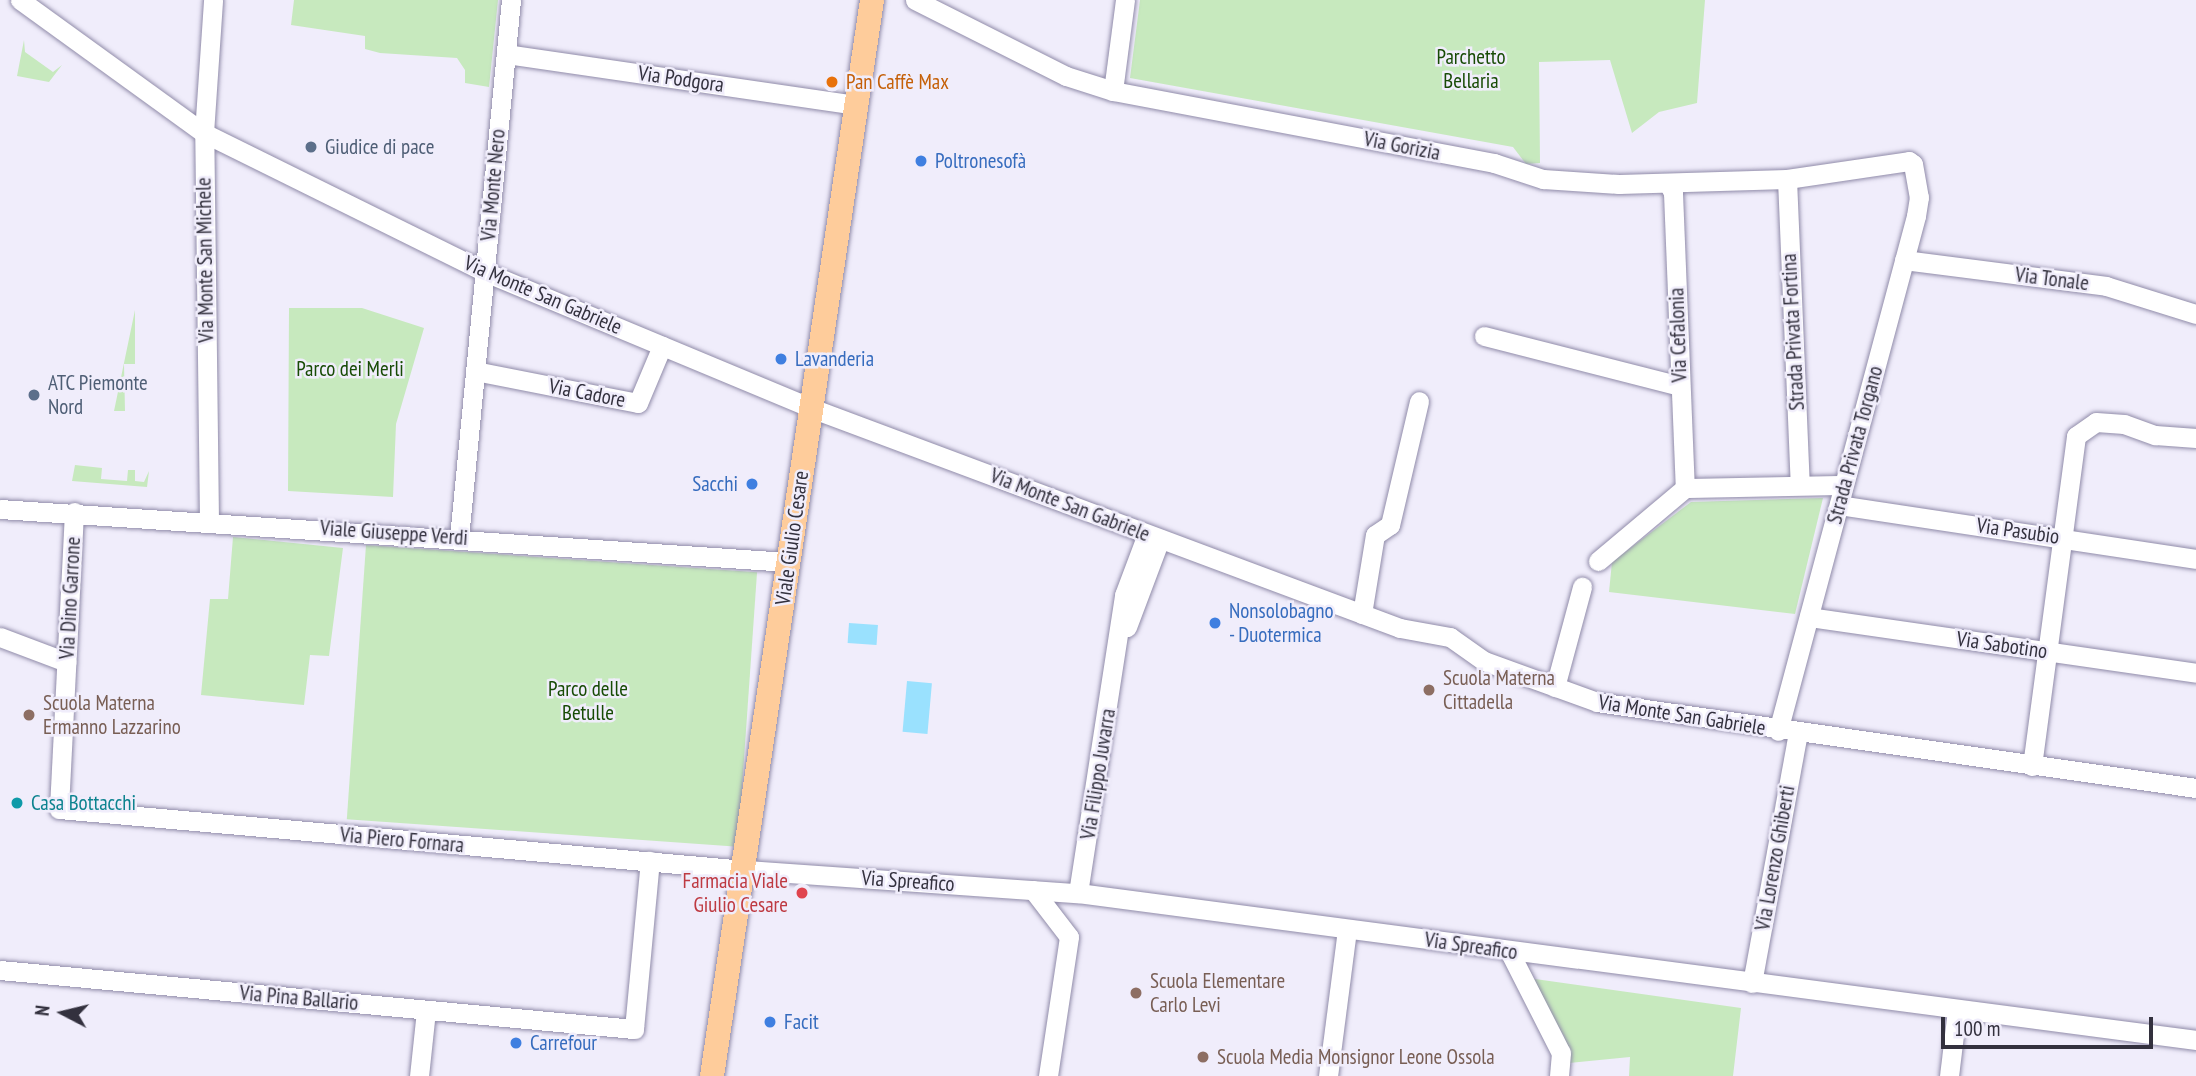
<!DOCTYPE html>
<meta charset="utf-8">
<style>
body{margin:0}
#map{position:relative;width:2196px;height:1076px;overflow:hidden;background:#f0edfb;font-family:"PT Sans Narrow",sans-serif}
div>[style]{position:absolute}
.green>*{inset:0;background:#c7e9be;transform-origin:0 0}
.water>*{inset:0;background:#9ae1fe;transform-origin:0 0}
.roads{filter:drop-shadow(0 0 2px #908ba9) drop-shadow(0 0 2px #908ba9)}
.minor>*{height:19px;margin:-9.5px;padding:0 9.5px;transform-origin:9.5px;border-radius:9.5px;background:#fff}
.major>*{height:24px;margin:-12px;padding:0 12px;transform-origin:12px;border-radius:12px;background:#fecc9b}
.dots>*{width:19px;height:19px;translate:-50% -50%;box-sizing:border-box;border:4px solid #f0edfb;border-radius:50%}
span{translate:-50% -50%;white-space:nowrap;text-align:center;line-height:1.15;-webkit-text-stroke:5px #f0edfb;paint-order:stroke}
.park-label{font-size:21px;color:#174b05}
.street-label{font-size:21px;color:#33313e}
.food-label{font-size:21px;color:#c56008}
.left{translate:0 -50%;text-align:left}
.service-label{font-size:21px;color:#4e5e75}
.shop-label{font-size:21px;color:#366cbe}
.right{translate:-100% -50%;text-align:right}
.education-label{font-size:21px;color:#785e54}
.culture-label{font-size:21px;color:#0d838f}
.health-label{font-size:21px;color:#be3a42}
.north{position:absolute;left:28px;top:978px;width:70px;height:70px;-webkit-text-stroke:5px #f0edfb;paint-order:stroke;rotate:277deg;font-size:19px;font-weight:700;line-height:28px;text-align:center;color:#33313e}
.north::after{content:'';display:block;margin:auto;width:24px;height:32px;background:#33313e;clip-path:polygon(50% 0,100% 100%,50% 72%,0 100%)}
.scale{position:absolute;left:1941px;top:1017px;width:212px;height:32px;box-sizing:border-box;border:4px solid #33313e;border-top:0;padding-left:9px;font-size:21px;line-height:24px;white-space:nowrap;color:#33313e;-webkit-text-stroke:5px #f0edfb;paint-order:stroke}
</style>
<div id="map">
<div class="green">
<div style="clip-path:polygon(294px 0,498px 0,489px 87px,465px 83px,465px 70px,457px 58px,380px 53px,365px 49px,365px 36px,291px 25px)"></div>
<div style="clip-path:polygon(1140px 0,1705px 0,1697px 103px,1659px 112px,1632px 133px,1610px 60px,1539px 62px,1540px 163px,1526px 164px,1513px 147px,1130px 78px)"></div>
<div style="clip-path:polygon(24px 40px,25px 52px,53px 72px,62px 65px,49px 82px,17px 76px)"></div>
<div style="clip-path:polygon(289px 308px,362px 308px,424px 328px,396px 424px,393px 497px,288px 491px)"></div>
<div style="clip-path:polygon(135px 310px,135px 364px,124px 364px,125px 411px,114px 411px)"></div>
<div style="clip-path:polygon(75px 465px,102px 468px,101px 479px,127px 481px,128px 470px,135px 470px,135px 481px,144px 482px,149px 471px,147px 487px,72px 481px)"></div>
<div style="clip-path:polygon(1823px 498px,1795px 614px,1609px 592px,1612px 562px,1691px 502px)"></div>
<div style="clip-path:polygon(233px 537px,343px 548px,329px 656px,310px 655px,304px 705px,201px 695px,210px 599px,228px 599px)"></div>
<div style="left:366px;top:545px;width:392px;height:275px;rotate:4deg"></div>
<div style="clip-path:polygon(1528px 978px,1741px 1008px,1733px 1076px,1629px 1076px,1630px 1057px,1569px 1063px,1564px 1036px)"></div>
</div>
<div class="water">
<div style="left:849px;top:623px;width:29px;height:20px;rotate:4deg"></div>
<div style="left:907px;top:681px;width:25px;height:51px;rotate:5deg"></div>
</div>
<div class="roads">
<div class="minor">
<div style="left:20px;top:0;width:227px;rotate:35.9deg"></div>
<div style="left:204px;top:133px;width:313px;rotate:26.3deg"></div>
<div style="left:485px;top:272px;width:353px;rotate:22.6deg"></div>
<div style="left:811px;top:408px;width:629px;rotate:20.48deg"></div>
<div style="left:1400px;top:628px;width:51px;rotate:10.2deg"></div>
<div style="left:1450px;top:637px;width:42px;rotate:35.2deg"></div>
<div style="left:1484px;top:661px;width:120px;rotate:19.9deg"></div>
<div style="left:1597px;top:702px;width:605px;rotate:8.17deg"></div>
<div style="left:915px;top:0;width:169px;rotate:26.7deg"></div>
<div style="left:1066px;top:76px;width:49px;rotate:17.7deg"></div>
<div style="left:1113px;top:91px;width:388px;rotate:10.7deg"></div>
<div style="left:1494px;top:163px;width:52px;rotate:18.1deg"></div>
<div style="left:1543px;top:179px;width:76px;rotate:3.8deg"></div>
<div style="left:1619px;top:184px;width:168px;rotate:-1.7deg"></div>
<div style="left:1787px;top:179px;width:123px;rotate:-8.4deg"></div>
<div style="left:1909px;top:161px;width:5px;rotate:37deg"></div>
<div style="left:1913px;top:164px;width:34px;rotate:80deg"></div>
<div style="left:1919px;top:197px;width:19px;rotate:99deg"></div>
<div style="left:1916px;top:216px;width:533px;rotate:105deg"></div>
<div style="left:506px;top:54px;width:354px;rotate:8.3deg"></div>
<div style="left:1113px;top:91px;width:92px;rotate:-82.5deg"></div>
<div style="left:1787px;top:179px;width:305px;rotate:87.6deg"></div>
<div style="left:1668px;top:183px;width:11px;rotate:63deg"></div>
<div style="left:1673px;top:193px;width:295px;rotate:87.7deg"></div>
<div style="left:1685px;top:488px;width:157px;rotate:-1.1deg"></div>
<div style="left:1904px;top:260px;width:204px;rotate:7.3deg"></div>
<div style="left:2106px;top:286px;width:94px;rotate:17.3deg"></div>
<div style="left:1484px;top:336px;width:202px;rotate:14.3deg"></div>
<div style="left:475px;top:371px;width:166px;rotate:11.1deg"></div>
<div style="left:638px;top:403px;width:62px;rotate:-67.2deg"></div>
<div style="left:1839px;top:505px;width:361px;rotate:8.6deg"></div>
<div style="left:0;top:509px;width:790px;rotate:3.85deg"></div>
<div style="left:74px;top:512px;width:297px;rotate:92.9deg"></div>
<div style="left:59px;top:809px;width:689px;rotate:5.08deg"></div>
<div style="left:745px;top:870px;width:334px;rotate:4deg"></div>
<div style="left:1078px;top:893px;width:1128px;rotate:7.49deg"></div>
<div style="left:209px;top:521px;width:388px;rotate:-90.7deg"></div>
<div style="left:204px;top:133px;width:133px;rotate:-86.1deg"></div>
<div style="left:459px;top:538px;width:541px;rotate:-84.48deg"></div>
<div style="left:1598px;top:561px;width:114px;rotate:-40deg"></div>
<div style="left:1362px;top:614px;width:80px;rotate:-80.7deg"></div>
<div style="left:1375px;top:535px;width:18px;rotate:-34deg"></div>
<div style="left:1390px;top:525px;width:127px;rotate:-76.8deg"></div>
<div style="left:1809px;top:617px;width:391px;rotate:8.2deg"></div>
<div style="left:1127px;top:627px;width:94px;rotate:-69.4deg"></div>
<div style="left:0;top:637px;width:71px;rotate:20.7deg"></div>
<div style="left:1555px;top:687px;width:104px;rotate:-74.9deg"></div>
<div style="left:2032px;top:766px;width:333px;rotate:-82.4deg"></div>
<div style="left:2076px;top:436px;width:24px;rotate:-35deg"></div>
<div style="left:2096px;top:422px;width:28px;rotate:4deg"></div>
<div style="left:2124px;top:424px;width:33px;rotate:20deg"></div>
<div style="left:2155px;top:435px;width:41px;rotate:4.2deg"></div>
<div style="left:1033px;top:890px;width:59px;rotate:52.5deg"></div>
<div style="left:1069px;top:937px;width:141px;rotate:98.6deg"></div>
<div style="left:1078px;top:893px;width:302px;rotate:-81.2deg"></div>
<div style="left:1124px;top:595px;width:65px;rotate:-69.3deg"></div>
<div style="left:1509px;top:951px;width:114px;rotate:63deg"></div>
<div style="left:1561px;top:1053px;width:23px;rotate:95deg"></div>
<div style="left:0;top:970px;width:637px;rotate:5.32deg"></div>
<div style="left:634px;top:1029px;width:169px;rotate:-84.6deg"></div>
<div style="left:1752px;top:983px;width:254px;rotate:-79.6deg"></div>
<div style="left:419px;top:1076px;width:66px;rotate:-83.9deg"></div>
<div style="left:1328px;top:1076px;width:147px;rotate:-82.6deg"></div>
<div style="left:1949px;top:1076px;width:66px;rotate:-83.1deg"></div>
</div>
<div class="major">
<div style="left:712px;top:1076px;width:1088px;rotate:-81.54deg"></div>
</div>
</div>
<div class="dots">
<div style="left:832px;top:82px;background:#e8710a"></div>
<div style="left:311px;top:147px;background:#5c6f8a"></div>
<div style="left:921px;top:161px;background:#3f7fe0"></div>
<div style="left:781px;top:359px;background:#3f7fe0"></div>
<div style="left:34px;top:395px;background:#5c6f8a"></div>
<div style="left:752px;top:484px;background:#3f7fe0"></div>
<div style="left:1215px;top:623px;background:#3f7fe0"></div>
<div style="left:1429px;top:690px;background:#8d6e63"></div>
<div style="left:29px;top:715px;background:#8d6e63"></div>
<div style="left:17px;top:803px;background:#0f9aa8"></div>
<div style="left:802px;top:893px;background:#e0444e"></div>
<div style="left:1136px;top:993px;background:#8d6e63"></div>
<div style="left:770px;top:1022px;background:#3f7fe0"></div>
<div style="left:516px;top:1043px;background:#3f7fe0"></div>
<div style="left:1203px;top:1057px;background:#8d6e63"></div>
</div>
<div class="park-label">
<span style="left:1471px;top:69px">Parchetto<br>Bellaria</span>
<span style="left:350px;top:369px">Parco dei Merli</span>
<span style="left:588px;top:701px">Parco delle<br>Betulle</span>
</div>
<div class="street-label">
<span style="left:681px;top:79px;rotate:8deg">Via Podgora</span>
<span style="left:1402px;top:146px;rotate:11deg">Via Gorizia</span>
<span style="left:493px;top:185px;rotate:-85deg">Via Monte Nero</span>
<span style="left:205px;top:260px;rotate:-91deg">Via Monte San Michele</span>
<span style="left:2052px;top:279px;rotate:7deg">Via Tonale</span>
<span style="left:543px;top:295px;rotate:23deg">Via Monte San Gabriele</span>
<span style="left:1793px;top:332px;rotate:-93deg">Strada Privata Fortina</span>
<span style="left:1678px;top:335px;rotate:-92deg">Via Cefalonia</span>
<span style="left:587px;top:393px;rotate:11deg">Via Cadore</span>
<span style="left:1855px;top:445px;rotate:-75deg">Strada Privata Torgano</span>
<span style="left:1070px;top:505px;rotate:21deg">Via Monte San Gabriele</span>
<span style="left:2018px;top:531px;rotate:8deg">Via Pasubio</span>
<span style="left:394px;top:533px;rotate:4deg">Viale Giuseppe Verdi</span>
<span style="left:792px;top:538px;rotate:-82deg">Viale Giulio Cesare</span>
<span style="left:70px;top:598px;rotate:-87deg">Via Dino Garrone</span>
<span style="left:2002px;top:645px;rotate:8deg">Via Sabotino</span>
<span style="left:1682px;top:715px;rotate:9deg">Via Monte San Gabriele</span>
<span style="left:1098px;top:774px;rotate:-81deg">Via Filippo Juvarra</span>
<span style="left:402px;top:840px;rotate:5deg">Via Piero Fornara</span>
<span style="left:1775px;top:858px;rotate:-80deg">Via Lorenzo Ghiberti</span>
<span style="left:908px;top:881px;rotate:4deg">Via Spreafico</span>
<span style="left:1471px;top:946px;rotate:8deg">Via Spreafico</span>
<span style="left:299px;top:998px;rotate:5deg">Via Pina Ballario</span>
</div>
<div class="food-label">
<span class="left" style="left:846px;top:82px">Pan Caffè Max</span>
</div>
<div class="service-label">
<span class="left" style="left:325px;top:147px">Giudice di pace</span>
<span class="left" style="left:48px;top:395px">ATC Piemonte<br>Nord</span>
</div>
<div class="shop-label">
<span class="left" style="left:935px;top:161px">Poltronesofà</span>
<span class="left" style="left:795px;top:359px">Lavanderia</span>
<span class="right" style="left:738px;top:484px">Sacchi</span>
<span class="left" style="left:1229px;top:623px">Nonsolobagno<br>- Duotermica</span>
<span class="left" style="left:784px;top:1022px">Facit</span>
<span class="left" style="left:530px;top:1043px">Carrefour</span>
</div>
<div class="education-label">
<span class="left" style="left:1443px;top:690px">Scuola Materna<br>Cittadella</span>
<span class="left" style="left:43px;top:715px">Scuola Materna<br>Ermanno Lazzarino</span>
<span class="left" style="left:1150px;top:993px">Scuola Elementare<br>Carlo Levi</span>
<span class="left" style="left:1217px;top:1057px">Scuola Media Monsignor Leone Ossola</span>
</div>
<div class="culture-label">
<span class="left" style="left:31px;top:803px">Casa Bottacchi</span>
</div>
<div class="health-label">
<span class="right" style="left:788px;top:893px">Farmacia Viale<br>Giulio Cesare</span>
</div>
<div class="north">N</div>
<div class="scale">100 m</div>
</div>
